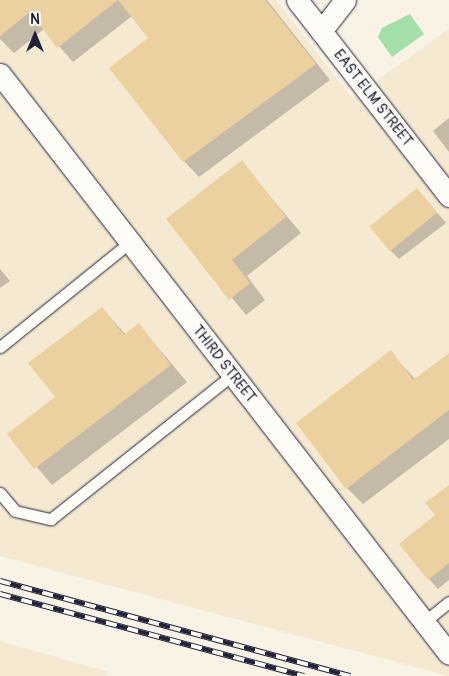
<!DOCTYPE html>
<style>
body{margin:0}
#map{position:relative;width:449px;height:676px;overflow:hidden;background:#f9f3e6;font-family:Pangolin,sans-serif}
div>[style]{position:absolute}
.built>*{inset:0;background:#f5e9d1}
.green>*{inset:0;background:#a3e0a7}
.shadow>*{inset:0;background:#0003}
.building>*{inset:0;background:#ebd1a0;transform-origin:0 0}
.roads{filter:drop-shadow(0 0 1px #22223b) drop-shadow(0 0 1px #22223b)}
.service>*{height:11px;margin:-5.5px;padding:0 5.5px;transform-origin:5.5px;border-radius:5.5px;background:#fdfcf7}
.minor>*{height:21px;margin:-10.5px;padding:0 10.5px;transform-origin:10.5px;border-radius:10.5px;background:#fdfcf7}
.rail>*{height:5.5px;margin-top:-2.75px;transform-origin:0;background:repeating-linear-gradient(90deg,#fdfcf7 0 11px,#22223b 0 22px);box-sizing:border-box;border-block:1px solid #22223b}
span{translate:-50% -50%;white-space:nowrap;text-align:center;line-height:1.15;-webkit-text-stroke:5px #fdfcf7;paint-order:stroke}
.street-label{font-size:15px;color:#22223b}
.north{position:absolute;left:10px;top:10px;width:50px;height:50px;-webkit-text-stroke:4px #fdfcf7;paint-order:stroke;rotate:0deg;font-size:14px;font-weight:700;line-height:20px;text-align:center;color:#22223b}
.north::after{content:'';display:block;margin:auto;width:18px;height:22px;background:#22223b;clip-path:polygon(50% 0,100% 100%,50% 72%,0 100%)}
</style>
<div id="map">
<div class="built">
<div style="clip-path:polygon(0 0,276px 0,352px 98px,449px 29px,449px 676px,0 556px)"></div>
<div style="clip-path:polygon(0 641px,109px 672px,105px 676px,0 676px)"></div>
</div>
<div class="green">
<div style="clip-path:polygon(410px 14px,424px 34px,392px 57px,378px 37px,382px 28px)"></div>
</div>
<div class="shadow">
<div style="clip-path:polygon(0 0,267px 0,330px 80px,199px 177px,184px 161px,150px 39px,132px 16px,73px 62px,44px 29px,14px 53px,0 39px)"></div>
<div style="clip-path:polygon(449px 118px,449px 152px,433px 131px)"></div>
<div style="clip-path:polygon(241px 162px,301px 233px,247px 276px,265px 300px,246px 315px,168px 220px)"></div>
<div style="clip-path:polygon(417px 189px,446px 223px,399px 259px,390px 250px)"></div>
<div style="clip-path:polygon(0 269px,10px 281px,0 288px)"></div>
<div style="clip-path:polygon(102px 308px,126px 335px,139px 325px,187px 382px,52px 485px,9px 434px,57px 398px)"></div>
<div style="clip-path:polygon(390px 352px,416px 380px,449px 355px,449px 439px,363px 504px,347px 488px)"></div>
<div style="clip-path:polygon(449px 486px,449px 580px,438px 589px,429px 579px,437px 516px)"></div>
</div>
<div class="building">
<div style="clip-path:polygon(0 0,118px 0,57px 48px,30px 12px,0 36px)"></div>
<div style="clip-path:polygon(118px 0,265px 0,316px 64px,183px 162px,109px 68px,148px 38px)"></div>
<div style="clip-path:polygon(242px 160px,286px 217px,232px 260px,250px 283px,229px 300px,166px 219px)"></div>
<div style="left:417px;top:188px;width:32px;height:61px;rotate:51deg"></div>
<div style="clip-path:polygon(102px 307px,124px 335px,139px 323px,171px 365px,34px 469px,7px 434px,55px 397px,28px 363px)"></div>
<div style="clip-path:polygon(391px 350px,413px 380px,449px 353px,449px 410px,346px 489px,296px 423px)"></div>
<div style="clip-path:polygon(449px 485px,449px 563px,428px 580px,399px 544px,435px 515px,425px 503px)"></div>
</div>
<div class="roads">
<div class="service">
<div style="left:0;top:347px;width:167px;rotate:-38.9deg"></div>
<div style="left:0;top:493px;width:23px;rotate:50deg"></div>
<div style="left:15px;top:511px;width:37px;rotate:13deg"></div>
<div style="left:51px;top:519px;width:231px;rotate:-38.5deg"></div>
<div style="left:424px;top:622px;width:32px;rotate:-39deg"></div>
</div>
<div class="minor">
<div style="left:297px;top:0;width:248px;rotate:52.2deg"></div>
<div style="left:321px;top:31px;width:39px;rotate:-52deg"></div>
<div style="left:0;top:74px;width:733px;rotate:52.26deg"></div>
</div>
</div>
<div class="rail">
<div style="left:0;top:581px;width:363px;rotate:15.2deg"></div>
<div style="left:0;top:594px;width:315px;rotate:15.1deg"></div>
</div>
<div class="street-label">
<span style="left:373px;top:98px;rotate:52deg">EAST ELM STREET</span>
<span style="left:224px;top:364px;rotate:52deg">THIRD STREET</span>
</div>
<div class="north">N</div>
</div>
